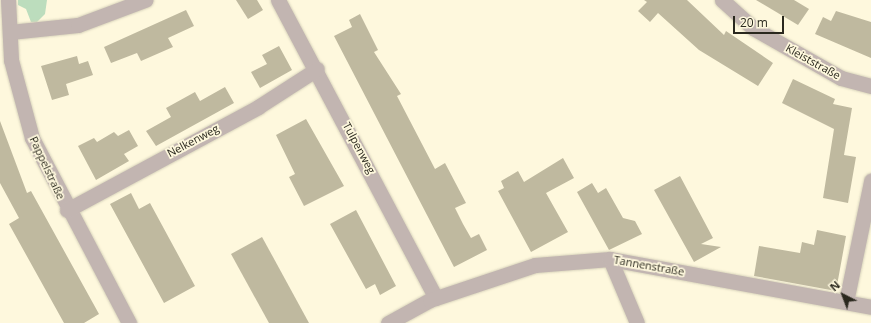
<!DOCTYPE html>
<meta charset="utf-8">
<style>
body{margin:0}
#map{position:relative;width:871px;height:323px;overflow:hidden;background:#fef8dd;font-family:"Open Sans",sans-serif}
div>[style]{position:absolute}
.green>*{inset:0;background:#bcddbd}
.building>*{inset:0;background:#bfb99f}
.roads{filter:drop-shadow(0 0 1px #d8d3bb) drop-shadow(0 0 1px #d8d3bb)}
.street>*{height:15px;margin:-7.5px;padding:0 7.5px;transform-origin:7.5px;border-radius:7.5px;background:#c2b5b1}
span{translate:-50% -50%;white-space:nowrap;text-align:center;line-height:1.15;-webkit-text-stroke:3.5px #fef8dd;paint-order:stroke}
.street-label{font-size:11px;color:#2a281e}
.north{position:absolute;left:823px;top:275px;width:40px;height:40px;-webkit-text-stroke:3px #fef8dd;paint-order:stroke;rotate:318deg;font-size:11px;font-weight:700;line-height:16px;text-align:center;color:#2a281e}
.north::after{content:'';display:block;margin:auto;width:14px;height:18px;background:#2a281e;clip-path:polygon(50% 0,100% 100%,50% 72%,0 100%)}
.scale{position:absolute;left:733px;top:16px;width:51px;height:18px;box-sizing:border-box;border:2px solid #2a281e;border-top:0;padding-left:5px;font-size:12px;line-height:14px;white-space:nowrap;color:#2a281e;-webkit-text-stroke:3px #fef8dd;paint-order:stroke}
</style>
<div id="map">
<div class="green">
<div style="clip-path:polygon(18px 0,47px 0,45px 14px,37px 22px,31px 22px,26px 9px,18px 5px)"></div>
</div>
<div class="building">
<div style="clip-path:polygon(236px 0,257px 0,263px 10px,248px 19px)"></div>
<div style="clip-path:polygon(644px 0,687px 0,724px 35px,726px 31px,773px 63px,758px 86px,699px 50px,658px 13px,650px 22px,638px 11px,647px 2px)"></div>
<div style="clip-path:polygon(756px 0,794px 0,809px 9px,798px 25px)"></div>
<div style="clip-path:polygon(186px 10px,194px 26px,168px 38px,173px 47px,141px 61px,137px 53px,111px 63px,104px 47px)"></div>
<div style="clip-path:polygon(836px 11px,871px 22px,871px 58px,815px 34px,823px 17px,831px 21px)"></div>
<div style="clip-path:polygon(360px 14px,378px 50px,374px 52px,401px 94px,397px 96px,435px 169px,445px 163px,466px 203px,455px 208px,463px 224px,471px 238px,479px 234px,487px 250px,454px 267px,334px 36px,352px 27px,349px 20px)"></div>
<div style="clip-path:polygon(279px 46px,292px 70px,260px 88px,251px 72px,267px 64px,262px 55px)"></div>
<div style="clip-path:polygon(77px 56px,79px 64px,88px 61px,93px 75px,66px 84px,69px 95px,52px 100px,41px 66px)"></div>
<div style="clip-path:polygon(793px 79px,835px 99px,833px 104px,852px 108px,844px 155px,856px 157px,848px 203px,823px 198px,834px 129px,782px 103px)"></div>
<div style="clip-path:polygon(225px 87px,234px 103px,156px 146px,146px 131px,171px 117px,166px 108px,195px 92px,200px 101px)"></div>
<div style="clip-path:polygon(306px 119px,344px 186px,304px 206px,289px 177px,295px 174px,276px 135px)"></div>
<div style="clip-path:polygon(0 121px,27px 193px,31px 191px,99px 314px,84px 323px,64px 323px,9px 224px,19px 218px,0 183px)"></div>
<div style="clip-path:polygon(129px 130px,138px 146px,124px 154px,129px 161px,96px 180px,78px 146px,94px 138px,97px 142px,114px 132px,118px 136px)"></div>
<div style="clip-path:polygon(563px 158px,574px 178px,546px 193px,568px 232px,531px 252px,498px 191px,504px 188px,501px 181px,518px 171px,524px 182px)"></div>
<div style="clip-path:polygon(680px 176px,713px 238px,701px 244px,721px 247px,694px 262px,654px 190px)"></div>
<div style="clip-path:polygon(592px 183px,598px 193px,606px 188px,623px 218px,635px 221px,642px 234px,609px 250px,577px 192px)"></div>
<div style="clip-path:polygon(131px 193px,139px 209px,150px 203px,195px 286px,164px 303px,110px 204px)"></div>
<div style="clip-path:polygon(356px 210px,396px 286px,380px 295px,375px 284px,366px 289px,330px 224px)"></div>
<div style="clip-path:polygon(817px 230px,846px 236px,836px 291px,754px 276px,759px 246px,800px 253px,802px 242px,814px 245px)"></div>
<div style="clip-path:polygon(262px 237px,273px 257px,309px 323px,269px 323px,231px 254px)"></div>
</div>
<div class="roads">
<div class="street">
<div style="left:8px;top:0;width:60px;rotate:87.1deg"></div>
<div style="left:11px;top:60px;width:81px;rotate:74.9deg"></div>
<div style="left:32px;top:138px;width:209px;rotate:62.3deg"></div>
<div style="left:278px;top:0;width:337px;rotate:62.1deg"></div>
<div style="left:722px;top:0;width:42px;rotate:42.1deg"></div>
<div style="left:753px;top:28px;width:101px;rotate:29.6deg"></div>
<div style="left:841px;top:78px;width:31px;rotate:15deg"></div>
<div style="left:10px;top:32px;width:68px;rotate:-5.9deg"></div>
<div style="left:78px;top:25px;width:72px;rotate:-20.5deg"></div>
<div style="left:67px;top:210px;width:217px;rotate:-28.3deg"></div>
<div style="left:258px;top:107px;width:70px;rotate:-32.8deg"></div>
<div style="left:610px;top:259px;width:69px;rotate:67.1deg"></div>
<div style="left:846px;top:302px;width:124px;rotate:-78.3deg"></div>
<div style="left:388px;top:323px;width:48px;rotate:-28.7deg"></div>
<div style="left:430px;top:300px;width:111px;rotate:-18.4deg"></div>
<div style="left:535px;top:265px;width:75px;rotate:-4.6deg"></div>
<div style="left:610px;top:259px;width:265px;rotate:10.4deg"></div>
</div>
</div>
<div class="street-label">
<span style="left:813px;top:62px;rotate:29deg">Kleiststraße</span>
<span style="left:193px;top:141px;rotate:-28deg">Nelkenweg</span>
<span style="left:359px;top:148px;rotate:62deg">Tulpenweg</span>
<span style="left:47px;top:168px;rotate:65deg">Pappelstraße</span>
<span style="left:649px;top:266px;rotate:10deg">Tannenstraße</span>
</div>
<div class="north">N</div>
<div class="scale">20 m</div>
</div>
